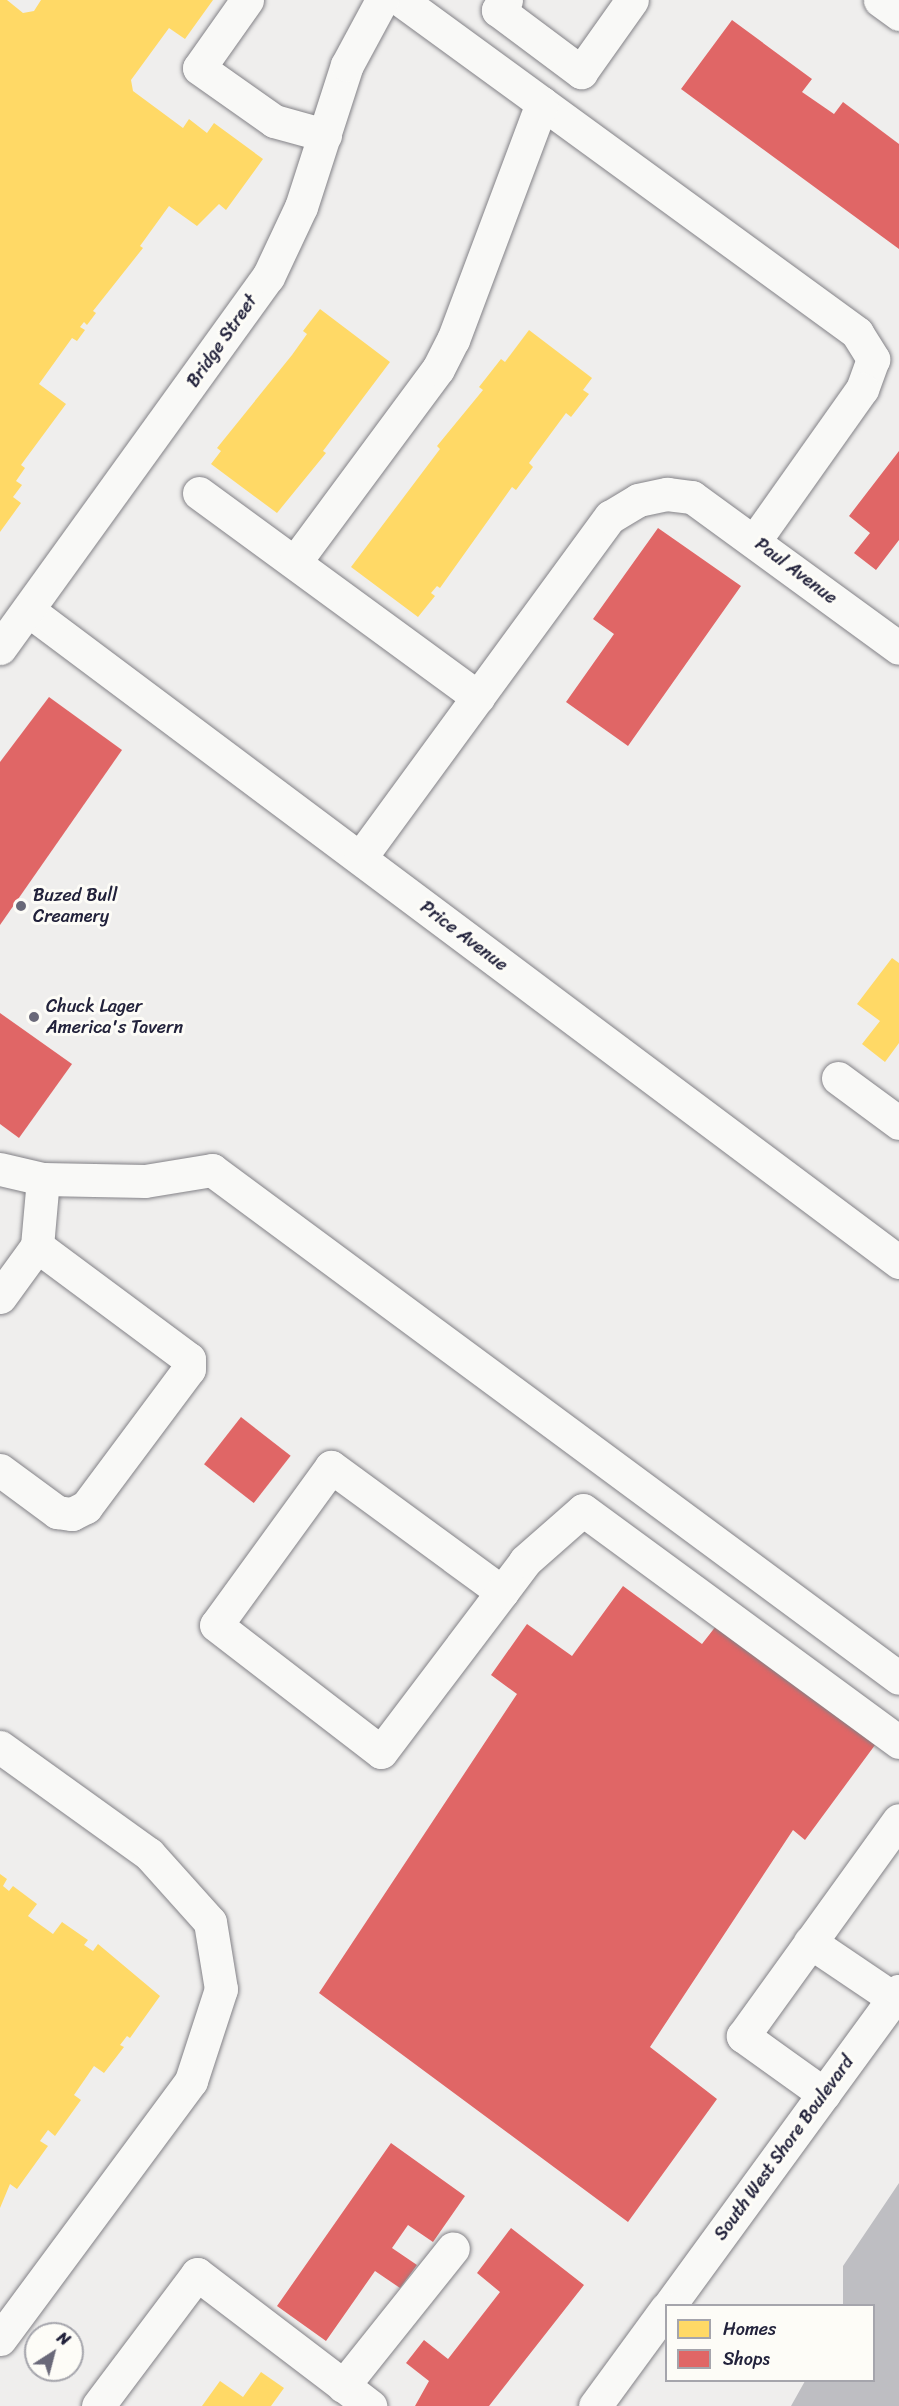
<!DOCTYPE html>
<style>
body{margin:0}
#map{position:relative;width:899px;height:2406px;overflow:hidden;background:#efeeed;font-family:Sriracha,sans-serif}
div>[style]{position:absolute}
.water>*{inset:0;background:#bebec2}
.homes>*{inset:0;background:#ffd966}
.shops>*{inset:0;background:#e06666;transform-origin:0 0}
.roads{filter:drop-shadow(0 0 2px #838287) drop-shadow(0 0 2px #838287)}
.minor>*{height:33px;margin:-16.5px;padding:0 16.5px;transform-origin:16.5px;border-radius:16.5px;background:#f9f9f7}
.dots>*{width:16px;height:16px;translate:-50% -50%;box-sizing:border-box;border:3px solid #fdfcf7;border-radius:50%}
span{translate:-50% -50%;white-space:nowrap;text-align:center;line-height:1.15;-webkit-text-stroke:6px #fdfcf7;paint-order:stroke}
.street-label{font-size:18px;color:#22223b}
.poi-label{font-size:18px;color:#22223b}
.left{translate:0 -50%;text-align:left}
.legend{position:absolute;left:665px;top:2304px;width:210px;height:78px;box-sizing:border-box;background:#fdfcf7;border:2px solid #a5a5ac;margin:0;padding:8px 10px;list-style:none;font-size:18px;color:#22223b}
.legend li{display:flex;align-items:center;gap:12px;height:30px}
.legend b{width:30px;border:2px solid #a5a5ac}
.north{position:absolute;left:24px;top:2322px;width:60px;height:60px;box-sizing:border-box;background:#fdfcf7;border:2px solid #a5a5ac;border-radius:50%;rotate:36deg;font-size:16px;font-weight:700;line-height:24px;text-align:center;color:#22223b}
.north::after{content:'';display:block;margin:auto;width:21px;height:27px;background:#6a6979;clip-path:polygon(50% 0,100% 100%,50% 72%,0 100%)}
</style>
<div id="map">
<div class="water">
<div style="clip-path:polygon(899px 2183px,899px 2406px,791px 2406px,805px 2381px,874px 2380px,874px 2306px,843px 2305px,843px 2266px)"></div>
</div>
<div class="homes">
<div style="clip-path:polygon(0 0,7px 0,23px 13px,34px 11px,41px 0,213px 0,185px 39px,169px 28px,131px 80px,133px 91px,183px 128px,189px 119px,207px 133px,214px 123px,263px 159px,226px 210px,219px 204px,197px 226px,169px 206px,140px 246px,143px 248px,93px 311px,96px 313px,87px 325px,84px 322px,80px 327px,85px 330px,77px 341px,72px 338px,39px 384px,66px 404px,21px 465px,25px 468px,16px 481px,22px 485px,13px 497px,21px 503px,0 532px)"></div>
<div style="clip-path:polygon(320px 309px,390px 362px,323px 451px,326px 453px,277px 513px,211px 464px,221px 451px,217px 448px,292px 355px,307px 334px,303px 331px)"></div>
<div style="clip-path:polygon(529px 330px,592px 378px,583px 390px,589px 394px,571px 417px,566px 413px,529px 463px,533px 467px,516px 490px,512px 487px,440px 588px,437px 586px,431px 593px,435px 596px,418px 617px,351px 567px,440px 449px,437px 446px,483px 390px,479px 387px,501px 359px,505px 362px)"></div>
<div style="clip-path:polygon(892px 958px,899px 963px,899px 1043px,885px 1062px,862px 1044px,880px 1021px,857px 1004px)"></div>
<div style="clip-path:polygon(0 1874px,7px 1879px,3px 1886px,9px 1891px,13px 1886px,37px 1904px,28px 1916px,53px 1934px,62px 1922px,88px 1940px,84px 1945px,93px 1951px,98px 1944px,160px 1996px,130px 2038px,127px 2036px,120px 2045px,124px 2047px,104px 2073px,94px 2066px,74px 2095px,81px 2100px,55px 2136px,48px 2130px,40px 2141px,48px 2146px,17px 2189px,10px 2184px,0 2208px)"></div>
<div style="clip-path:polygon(261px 2372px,284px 2388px,271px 2406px,202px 2406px,220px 2381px,243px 2397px)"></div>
</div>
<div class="shops">
<div style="clip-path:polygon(732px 20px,812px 79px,802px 92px,834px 114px,843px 102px,899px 144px,899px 249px,681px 89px)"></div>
<div style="clip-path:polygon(899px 451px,899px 540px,876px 570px,854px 553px,870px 533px,849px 516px)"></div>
<div style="clip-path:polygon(658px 528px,741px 586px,628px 746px,566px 702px,614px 634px,593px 619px)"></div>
<div style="clip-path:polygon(49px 697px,122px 750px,0 925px,0 762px)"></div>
<div style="clip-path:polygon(0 1013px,72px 1064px,19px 1138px,0 1124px)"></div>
<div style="left:241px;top:1417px;width:63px;height:60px;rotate:38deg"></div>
<div style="clip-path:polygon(623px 1586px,702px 1644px,716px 1626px,875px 1745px,805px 1840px,793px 1830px,650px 2047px,717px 2099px,628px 2222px,319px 1993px,517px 1694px,491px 1675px,527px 1624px,572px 1656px)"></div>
<div style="clip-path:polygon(391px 2143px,465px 2196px,433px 2242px,408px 2225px,392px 2248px,417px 2265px,400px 2288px,375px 2271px,326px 2341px,277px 2306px)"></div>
<div style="clip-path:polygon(511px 2228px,584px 2285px,489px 2406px,415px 2406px,429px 2381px,406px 2363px,424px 2340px,448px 2359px,500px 2292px,477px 2273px)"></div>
</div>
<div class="roads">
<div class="minor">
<div style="left:247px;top:0;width:83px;rotate:125.2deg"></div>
<div style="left:199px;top:68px;width:92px;rotate:35.2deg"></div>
<div style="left:274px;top:121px;width:53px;rotate:15.4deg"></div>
<div style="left:506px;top:0;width:13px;rotate:129deg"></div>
<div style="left:498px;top:10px;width:104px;rotate:36.8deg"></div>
<div style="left:581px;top:72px;width:88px;rotate:-54.7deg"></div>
<div style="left:880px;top:0;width:24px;rotate:36deg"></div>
<div style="left:542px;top:103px;width:390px;rotate:36.1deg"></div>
<div style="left:857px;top:333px;width:31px;rotate:58deg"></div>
<div style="left:873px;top:359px;width:32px;rotate:110deg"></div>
<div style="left:862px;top:389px;width:185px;rotate:125.3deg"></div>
<div style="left:199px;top:493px;width:346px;rotate:36.2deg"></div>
<div style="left:295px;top:562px;width:240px;rotate:-53.5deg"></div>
<div style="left:438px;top:369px;width:33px;rotate:-63deg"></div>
<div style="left:453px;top:340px;width:253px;rotate:-69.4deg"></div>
<div style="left:542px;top:103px;width:175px;rotate:-143.9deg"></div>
<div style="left:28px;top:610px;width:1088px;rotate:36.82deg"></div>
<div style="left:0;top:648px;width:458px;rotate:-54.2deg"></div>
<div style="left:268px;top:277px;width:77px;rotate:-64.8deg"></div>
<div style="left:301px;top:207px;width:149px;rotate:-72.1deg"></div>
<div style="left:347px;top:65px;width:74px;rotate:-61.7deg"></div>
<div style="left:360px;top:858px;width:423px;rotate:-53.8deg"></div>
<div style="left:610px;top:517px;width:33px;rotate:-31deg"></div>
<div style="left:638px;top:500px;width:30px;rotate:-12deg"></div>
<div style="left:667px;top:494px;width:25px;rotate:7deg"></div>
<div style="left:692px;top:497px;width:256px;rotate:36.1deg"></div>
<div style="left:838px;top:1078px;width:76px;rotate:36.4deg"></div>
<div style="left:0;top:1169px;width:44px;rotate:13.1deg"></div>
<div style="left:43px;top:1179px;width:102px;rotate:1.1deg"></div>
<div style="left:145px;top:1181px;width:68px;rotate:-9.3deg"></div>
<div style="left:212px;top:1170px;width:854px;rotate:36.48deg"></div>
<div style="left:0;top:1297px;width:63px;rotate:-54deg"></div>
<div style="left:37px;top:1246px;width:67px;rotate:-84.9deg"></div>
<div style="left:0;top:1470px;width:71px;rotate:36.4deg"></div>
<div style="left:57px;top:1512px;width:15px;rotate:8deg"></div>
<div style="left:72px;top:1514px;width:16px;rotate:-27deg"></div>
<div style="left:86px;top:1507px;width:172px;rotate:-53.3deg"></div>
<div style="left:189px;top:1369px;width:10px;rotate:-90deg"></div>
<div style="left:189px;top:1359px;width:189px;rotate:-143.4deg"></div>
<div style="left:502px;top:1592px;width:212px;rotate:-143.8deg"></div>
<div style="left:331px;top:1467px;width:195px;rotate:126deg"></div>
<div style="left:216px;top:1625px;width:208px;rotate:37.6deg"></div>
<div style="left:381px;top:1752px;width:201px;rotate:-52.9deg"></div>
<div style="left:502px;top:1592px;width:39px;rotate:-53deg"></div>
<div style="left:525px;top:1561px;width:77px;rotate:-41.3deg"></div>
<div style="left:583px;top:1510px;width:392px;rotate:36.3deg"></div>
<div style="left:0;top:1747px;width:183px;rotate:35.7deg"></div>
<div style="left:149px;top:1854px;width:91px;rotate:48.1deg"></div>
<div style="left:210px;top:1922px;width:68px;rotate:80.7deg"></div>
<div style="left:221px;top:1989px;width:97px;rotate:108.1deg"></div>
<div style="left:191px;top:2081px;width:321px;rotate:126.5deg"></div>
<div style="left:810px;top:1942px;width:107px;rotate:34deg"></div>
<div style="left:824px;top:2094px;width:100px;rotate:-144.4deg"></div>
<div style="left:743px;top:2036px;width:266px;rotate:-54.2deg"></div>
<div style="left:669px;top:2306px;width:390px;rotate:-53.9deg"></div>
<div style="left:343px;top:2386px;width:176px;rotate:-51.4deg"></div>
<div style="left:98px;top:2406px;width:165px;rotate:-53.1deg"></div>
<div style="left:197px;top:2274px;width:218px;rotate:37.3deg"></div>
<div style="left:595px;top:2406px;width:120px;rotate:-53.8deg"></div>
</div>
</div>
<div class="dots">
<div style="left:21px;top:906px;background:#6a6979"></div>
<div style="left:34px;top:1017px;background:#6a6979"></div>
</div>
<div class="street-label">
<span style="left:222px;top:341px;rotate:-55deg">Bridge Street</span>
<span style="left:796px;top:571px;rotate:37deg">Paul Avenue</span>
<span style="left:464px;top:936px;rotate:37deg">Price Avenue</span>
<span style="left:784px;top:2148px;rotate:-54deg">South West Shore Boulevard</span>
</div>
<div class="poi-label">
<span class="left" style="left:33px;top:906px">Buzed Bull<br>Creamery</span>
<span class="left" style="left:46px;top:1017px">Chuck Lager<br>America's Tavern</span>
</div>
<ul class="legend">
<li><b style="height:16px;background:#ffd966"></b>Homes</li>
<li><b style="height:16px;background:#e06666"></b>Shops</li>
</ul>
<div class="north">N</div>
</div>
